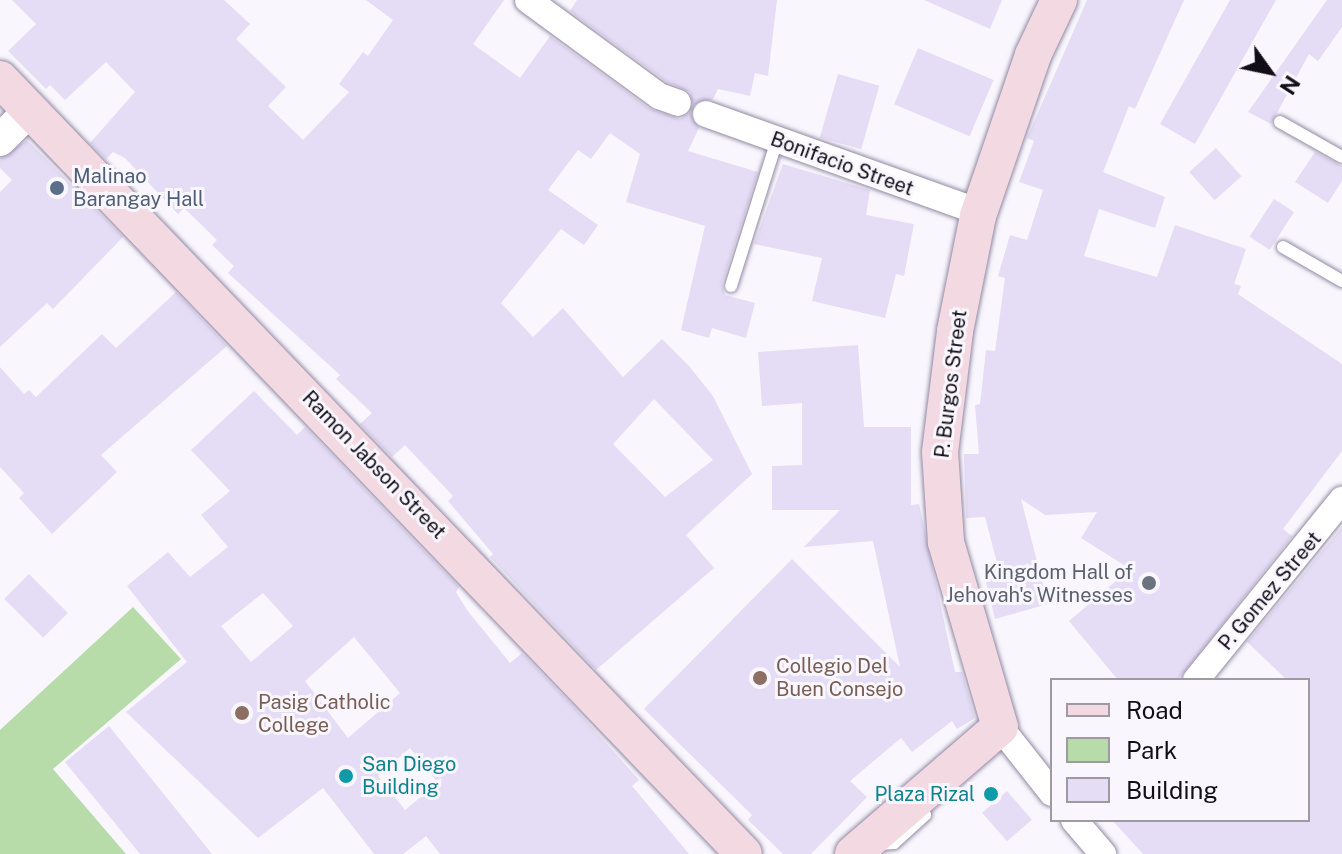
<!DOCTYPE html>
<style>
body{margin:0}
#map{position:relative;width:1342px;height:854px;overflow:hidden;background:#f9f7fd;font-family:"Public Sans",sans-serif}
div>[style]{position:absolute}
.green>*{inset:0;background:#b7dca9}
.building>*{inset:0;background:#e5dcf6;transform-origin:0 0}
.roads{filter:drop-shadow(0 0 2px #9289a5) drop-shadow(0 0 2px #9289a5)}
.service>*{height:12px;margin:-6px;padding:0 6px;transform-origin:6px;border-radius:6px;background:#fff}
.minor>*{height:26px;margin:-13px;padding:0 13px;transform-origin:13px;border-radius:13px;background:#fff}
.tertiary>*{height:32px;margin:-16px;padding:0 16px;transform-origin:16px;border-radius:16px;background:#fff}
.secondary>*{height:36px;margin:-18px;padding:0 18px;transform-origin:18px;border-radius:18px;background:#f3dae2}
.dots>*{width:22px;height:22px;translate:-50% -50%;box-sizing:border-box;border:4px solid #f9f7fd;border-radius:50%}
span{translate:-50% -50%;white-space:nowrap;text-align:center;line-height:1.15;-webkit-text-stroke:6px #f9f7fd;paint-order:stroke}
.street-label{font-size:20px;color:#120e18}
.service-label{font-size:20px;color:#4e5e75}
.left{translate:0 -50%;text-align:left}
.worship-label{font-size:20px;color:#5b616d}
.right{translate:-100% -50%;text-align:right}
.education-label{font-size:20px;color:#785e54}
.culture-label{font-size:20px;color:#0d838f}
.legend{position:absolute;left:1050px;top:678px;width:260px;height:144px;box-sizing:border-box;background:#f9f7fd;border:2px solid #9d9aa1;margin:0;padding:10px 14px;list-style:none;font-size:24px;color:#120e18}
.legend li{display:flex;align-items:center;gap:16px;height:40px}
.legend b{width:40px;border:2px solid #9d9aa1}
.north{position:absolute;left:1230px;top:32px;width:80px;height:80px;-webkit-text-stroke:6px #f9f7fd;paint-order:stroke;rotate:123deg;font-size:22px;font-weight:700;line-height:32px;text-align:center;color:#120e18}
.north::after{content:'';display:block;margin:auto;width:28px;height:36px;background:#120e18;clip-path:polygon(50% 0,100% 100%,50% 72%,0 100%)}
</style>
<div id="map">
<div class="green">
<div style="clip-path:polygon(133px 607px,181px 659px,53px 769px,126px 854px,0 854px,0 730px)"></div>
</div>
<div class="building">
<div style="clip-path:polygon(evenodd,12px 0,224px 0,250px 24px,236px 39px,286px 87px,268px 106px,303px 140px,349px 92px,339px 84px,363px 52px,368px 56px,393px 20px,366px 0,504px 0,473px 44px,520px 78px,550px 36px,650px 109px,680px 119px,691px 112px,699px 128px,688px 151px,758px 172px,722px 284px,725px 295px,755px 303px,746px 338px,712px 328px,709px 338px,681px 330px,705px 226px,626px 202px,640px 154px,610px 133px,591px 159px,578px 150px,548px 190px,598px 225px,584px 245px,561px 229px,501px 303px,533px 337px,563px 308px,623px 377px,662px 339px,689px 366px,713px 396px,752px 474px,686px 535px,714px 568px,596px 670px,490px 557px,493px 554px,448px 501px,453px 496px,405px 445px,392px 457px,360px 424px,372px 413px,336px 379px,340px 375px,228px 273px,234px 266px,212px 245px,217px 240px,184px 208px,178px 214px,125px 158px,113px 152px,106px 159px,90px 143px,135px 92px,106px 62px,65px 100px,50px 85px,46px 89px,8px 51px,36px 24px,12px 0,654px 399px,713px 460px,665px 497px,613px 444px,654px 399px)"></div>
<div style="clip-path:polygon(577px 0,777px 0,768px 76px,755px 73px,750px 96px,718px 89px,713px 99px,693px 105px,690px 92px,667px 82px,570px 11px)"></div>
<div style="clip-path:polygon(924px 0,1002px 0,990px 29px)"></div>
<div style="clip-path:polygon(1087px 0,1184px 0,1135px 109px,1129px 106px,1103px 172px,1165px 197px,1155px 228px,1099px 209px,1084px 256px,1157px 277px,1175px 225px,1246px 249px,1234px 284px,1241px 286px,1238px 294px,1342px 364px,1342px 451px,1283px 529px,1292px 536px,1178px 680px,1118px 680px,1069px 621px,1130px 569px,1081px 538px,1097px 512px,1045px 515px,1021px 499px,1048px 604px,995px 619px,982px 567px,997px 563px,985px 517px,966px 518px,964px 454px,979px 454px,975px 405px,980px 404px,986px 350px,995px 351px,1005px 278px,998px 276px,1010px 235px,1027px 240px,1043px 190px,1019px 182px,1034px 141px,1027px 138px)"></div>
<div style="clip-path:polygon(1230px 0,1276px 0,1195px 144px,1160px 124px)"></div>
<div style="clip-path:polygon(1327px 0,1342px 0,1342px 27px,1318px 61px,1309px 54px,1271px 124px,1248px 112px)"></div>
<div style="left:918px;top:48px;width:82px;height:61px;rotate:23deg"></div>
<div style="left:838px;top:74px;width:43px;height:66px;rotate:16deg"></div>
<div style="clip-path:polygon(27px 140px,123px 237px,53px 309px,47px 303px,0 347px,0 192px,12px 180px,0 168px,0 158px)"></div>
<div style="left:1216px;top:148px;width:38px;height:36px;rotate:48deg"></div>
<div style="clip-path:polygon(1315px 152px,1342px 166px,1342px 181px,1328px 203px,1295px 182px)"></div>
<div style="clip-path:polygon(783px 164px,870px 190px,866px 215px,914px 224px,904px 276px,896px 274px,885px 318px,812px 301px,822px 258px,754px 244px)"></div>
<div style="left:1274px;top:199px;width:24px;height:45px;rotate:33deg"></div>
<div style="clip-path:polygon(176px 292px,227px 346px,101px 455px,117px 472px,52px 534px,19px 498px,24px 493px,0 467px,0 367px,24px 394px,29px 390px,36px 397px,102px 334px,116px 348px)"></div>
<div style="clip-path:polygon(858px 345px,864px 427px,911px 427px,911px 505px,919px 504px,955px 672px,962px 672px,975px 718px,957px 729px,952px 721px,912px 752px,901px 738px,850px 781px,867px 797px,811px 854px,783px 854px,748px 820px,752px 815px,644px 709px,792px 559px,900px 667px,873px 541px,804px 547px,840px 510px,772px 510px,772px 466px,802px 465px,802px 403px,762px 406px,758px 352px)"></div>
<div style="clip-path:polygon(evenodd,254px 391px,297px 435px,305px 427px,459px 587px,456px 592px,467px 610px,510px 663px,522px 653px,575px 708px,639px 780px,632px 786px,689px 854px,440px 854px,426px 836px,403px 854px,374px 854px,323px 788px,258px 838px,126px 712px,187px 662px,127px 586px,168px 552px,190px 577px,228px 547px,201px 515px,230px 491px,191px 450px,254px 391px,263px 593px,293px 626px,251px 662px,221px 626px,263px 593px,254px 391px,354px 637px,400px 693px,348px 738px,305px 681px,354px 637px,254px 391px,410px 748px,438px 783px,405px 810px,378px 776px,410px 748px)"></div>
<div style="clip-path:polygon(1342px 527px,1342px 854px,1143px 854px,1112px 820px,1308px 820px,1308px 680px,1287px 680px,1247px 642px)"></div>
<div style="left:29px;top:574px;width:55px;height:35px;rotate:45deg"></div>
<div style="clip-path:polygon(109px 726px,212px 854px,140px 854px,65px 762px)"></div>
<div style="left:1007px;top:791px;width:38px;height:33px;rotate:49deg"></div>
</div>
<div class="roads">
<div class="service">
<div style="left:1280px;top:122px;width:71px;rotate:29.4deg"></div>
<div style="left:1283px;top:247px;width:68px;rotate:30deg"></div>
<div style="left:731px;top:286px;width:153px;rotate:-72.5deg"></div>
<div style="left:879px;top:844px;width:15px;rotate:-4deg"></div>
<div style="left:894px;top:843px;width:42px;rotate:-42.1deg"></div>
</div>
<div class="minor">
<div style="left:528px;top:0;width:162px;rotate:36.2deg"></div>
<div style="left:659px;top:96px;width:20px;rotate:20deg"></div>
<div style="left:706px;top:114px;width:290px;rotate:19.7deg"></div>
<div style="left:1196px;top:680px;width:232px;rotate:-51deg"></div>
<div style="left:1000px;top:727px;width:84px;rotate:51.8deg"></div>
<div style="left:1074px;top:820px;width:45px;rotate:49.5deg"></div>
</div>
<div class="tertiary">
<div style="left:0;top:140px;width:42px;rotate:-45deg"></div>
</div>
<div class="secondary">
<div style="left:0;top:79px;width:1074px;rotate:46.17deg"></div>
<div style="left:853px;top:854px;width:194px;rotate:-40.8deg"></div>
<div style="left:1000px;top:727px;width:193px;rotate:-106.3deg"></div>
<div style="left:946px;top:542px;width:90px;rotate:-93.8deg"></div>
<div style="left:940px;top:452px;width:122px;rotate:-82.9deg"></div>
<div style="left:955px;top:331px;width:117px;rotate:-78.7deg"></div>
<div style="left:978px;top:216px;width:170px;rotate:-71.1deg"></div>
<div style="left:1033px;top:55px;width:61px;rotate:-64.7deg"></div>
</div>
</div>
<div class="dots">
<div style="left:57px;top:188px;background:#5c6f8a"></div>
<div style="left:1149px;top:583px;background:#6b7280"></div>
<div style="left:760px;top:678px;background:#8d6e63"></div>
<div style="left:242px;top:713px;background:#8d6e63"></div>
<div style="left:346px;top:776px;background:#0f9aa8"></div>
<div style="left:991px;top:794px;background:#0f9aa8"></div>
</div>
<div class="street-label">
<span style="left:842px;top:164px;rotate:20deg">Bonifacio Street</span>
<span style="left:951px;top:384px;rotate:-83deg">P. Burgos Street</span>
<span style="left:374px;top:465px;rotate:46deg">Ramon Jabson Street</span>
<span style="left:1270px;top:591px;rotate:-50deg">P. Gomez Street</span>
</div>
<div class="service-label">
<span class="left" style="left:73px;top:188px">Malinao<br>Barangay Hall</span>
</div>
<div class="worship-label">
<span class="right" style="left:1133px;top:584px">Kingdom Hall of<br>Jehovah's Witnesses</span>
</div>
<div class="education-label">
<span class="left" style="left:776px;top:678px">Collegio Del<br>Buen Consejo</span>
<span class="left" style="left:258px;top:714px">Pasig Catholic<br>College</span>
</div>
<div class="culture-label">
<span class="left" style="left:362px;top:776px">San Diego<br>Building</span>
<span class="right" style="left:975px;top:794px">Plaza Rizal</span>
</div>
<ul class="legend">
<li><b style="height:10px;background:#f3dae2"></b>Road</li>
<li><b style="height:22px;background:#b7dca9"></b>Park</li>
<li><b style="height:22px;background:#e5dcf6"></b>Building</li>
</ul>
<div class="north">N</div>
</div>
